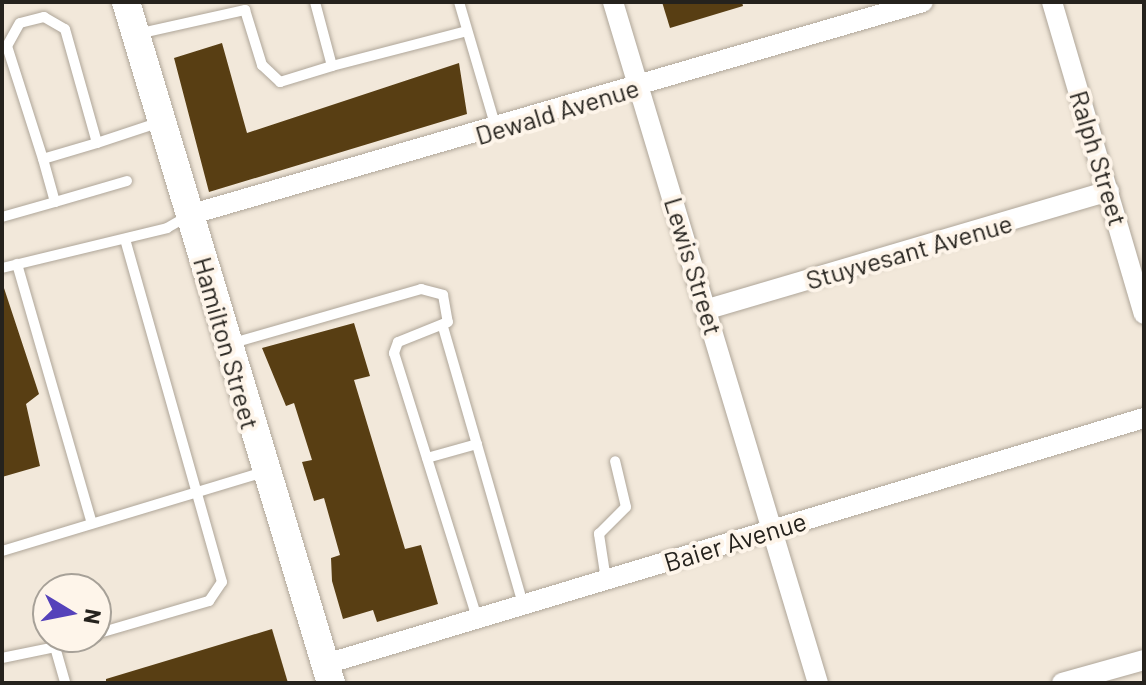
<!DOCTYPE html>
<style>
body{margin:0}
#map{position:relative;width:1146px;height:685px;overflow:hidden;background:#f2e8da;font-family:Barlow,sans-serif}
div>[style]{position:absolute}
.building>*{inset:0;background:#583e13}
.roads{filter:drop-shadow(0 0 2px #afa699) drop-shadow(0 0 2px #afa699)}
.lane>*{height:10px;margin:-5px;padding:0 5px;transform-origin:5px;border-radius:5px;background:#fff}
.street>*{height:20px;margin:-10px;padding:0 10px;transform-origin:10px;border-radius:10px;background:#fff}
.secondary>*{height:28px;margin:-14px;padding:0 14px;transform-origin:14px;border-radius:14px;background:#fff}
span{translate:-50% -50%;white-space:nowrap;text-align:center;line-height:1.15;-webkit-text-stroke:8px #fef5ea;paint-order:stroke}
.street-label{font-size:26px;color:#25221d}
.frame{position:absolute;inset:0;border:4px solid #25221d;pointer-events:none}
.north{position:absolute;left:32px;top:573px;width:80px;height:80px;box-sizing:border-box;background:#fef5ea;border:2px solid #a7a198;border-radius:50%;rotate:100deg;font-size:22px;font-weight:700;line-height:32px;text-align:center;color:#25221d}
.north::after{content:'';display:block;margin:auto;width:28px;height:36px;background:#5542ba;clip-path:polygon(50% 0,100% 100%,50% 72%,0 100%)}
</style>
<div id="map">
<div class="building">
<div style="clip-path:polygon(662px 2px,742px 2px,743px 6px,670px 28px)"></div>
<div style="clip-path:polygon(222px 43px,247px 133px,459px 63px,467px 114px,209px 192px,174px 58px)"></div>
<div style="clip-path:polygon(2px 282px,39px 394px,26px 404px,40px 466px,2px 477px)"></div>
<div style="clip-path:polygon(354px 323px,370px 376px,354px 380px,405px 549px,421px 545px,438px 604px,377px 622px,373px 610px,343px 619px,332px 581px,331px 558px,340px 555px,324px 498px,314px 501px,302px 462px,312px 460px,294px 403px,286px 406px,262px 348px)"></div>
<div style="clip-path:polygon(272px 629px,288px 683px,106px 683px,106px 679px)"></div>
</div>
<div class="roads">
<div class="lane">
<div style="left:459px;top:2px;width:131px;rotate:73.6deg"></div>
<div style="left:137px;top:34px;width:111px;rotate:-12.5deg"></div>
<div style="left:245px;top:10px;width:58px;rotate:72.8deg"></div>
<div style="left:262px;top:65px;width:25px;rotate:43deg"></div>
<div style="left:280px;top:82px;width:54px;rotate:-17.1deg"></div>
<div style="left:332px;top:66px;width:66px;rotate:-104.9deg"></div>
<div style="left:332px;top:66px;width:139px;rotate:-14.5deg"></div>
<div style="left:97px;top:143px;width:56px;rotate:163.5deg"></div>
<div style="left:43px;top:159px;width:119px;rotate:-107.7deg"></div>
<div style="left:7px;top:46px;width:26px;rotate:-61deg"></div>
<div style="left:20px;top:23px;width:25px;rotate:-14deg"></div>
<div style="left:44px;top:17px;width:24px;rotate:30deg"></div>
<div style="left:65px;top:29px;width:118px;rotate:74.3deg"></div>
<div style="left:97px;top:143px;width:66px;rotate:-18.4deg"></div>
<div style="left:55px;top:202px;width:75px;rotate:-16.3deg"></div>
<div style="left:2px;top:217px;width:55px;rotate:-15.8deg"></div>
<div style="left:55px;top:202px;width:45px;rotate:-105.6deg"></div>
<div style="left:17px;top:264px;width:270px;rotate:73.9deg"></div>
<div style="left:2px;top:268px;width:170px;rotate:-13.6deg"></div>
<div style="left:167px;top:228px;width:24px;rotate:-30deg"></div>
<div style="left:443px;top:327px;width:289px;rotate:73.9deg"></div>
<div style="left:233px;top:343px;width:196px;rotate:-16deg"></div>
<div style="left:421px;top:289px;width:23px;rotate:15deg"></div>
<div style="left:443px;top:295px;width:27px;rotate:80deg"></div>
<div style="left:448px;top:322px;width:54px;rotate:158.2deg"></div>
<div style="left:398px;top:342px;width:12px;rotate:110deg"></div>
<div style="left:394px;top:353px;width:278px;rotate:72.6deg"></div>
<div style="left:427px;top:458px;width:52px;rotate:-15.6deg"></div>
<div style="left:2px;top:551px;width:274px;rotate:-16.8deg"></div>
<div style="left:606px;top:580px;width:47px;rotate:-98.7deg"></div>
<div style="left:599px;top:534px;width:38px;rotate:-45deg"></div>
<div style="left:626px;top:507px;width:47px;rotate:-103.4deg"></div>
<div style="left:96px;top:634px;width:118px;rotate:-16.3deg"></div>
<div style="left:209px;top:601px;width:23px;rotate:-56deg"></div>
<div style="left:222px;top:582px;width:356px;rotate:-105.8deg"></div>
<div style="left:55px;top:647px;width:34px;rotate:-17deg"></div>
<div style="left:2px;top:658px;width:54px;rotate:-11.7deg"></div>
<div style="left:55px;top:647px;width:37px;rotate:74deg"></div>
</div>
<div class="street">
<div style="left:613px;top:2px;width:711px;rotate:73.25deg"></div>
<div style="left:1052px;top:2px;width:325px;rotate:73.6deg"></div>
<div style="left:189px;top:215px;width:764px;rotate:-16.18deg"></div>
<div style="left:708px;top:309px;width:418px;rotate:-16.4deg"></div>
<div style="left:326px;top:664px;width:854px;rotate:-16.74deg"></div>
<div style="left:1062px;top:683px;width:85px;rotate:-15.7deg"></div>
</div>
<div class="secondary">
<div style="left:126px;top:2px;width:711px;rotate:73.25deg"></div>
</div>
</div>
<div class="street-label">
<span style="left:557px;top:111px;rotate:-17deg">Dewald Avenue</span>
<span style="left:1099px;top:158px;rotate:73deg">Ralph Street</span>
<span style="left:909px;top:251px;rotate:-16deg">Stuyvesant Avenue</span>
<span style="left:694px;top:266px;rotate:73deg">Lewis Street</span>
<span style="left:227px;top:343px;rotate:74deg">Hamilton Street</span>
<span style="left:735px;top:541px;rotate:-17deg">Baier Avenue</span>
</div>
<div class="frame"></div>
<div class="north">N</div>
</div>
